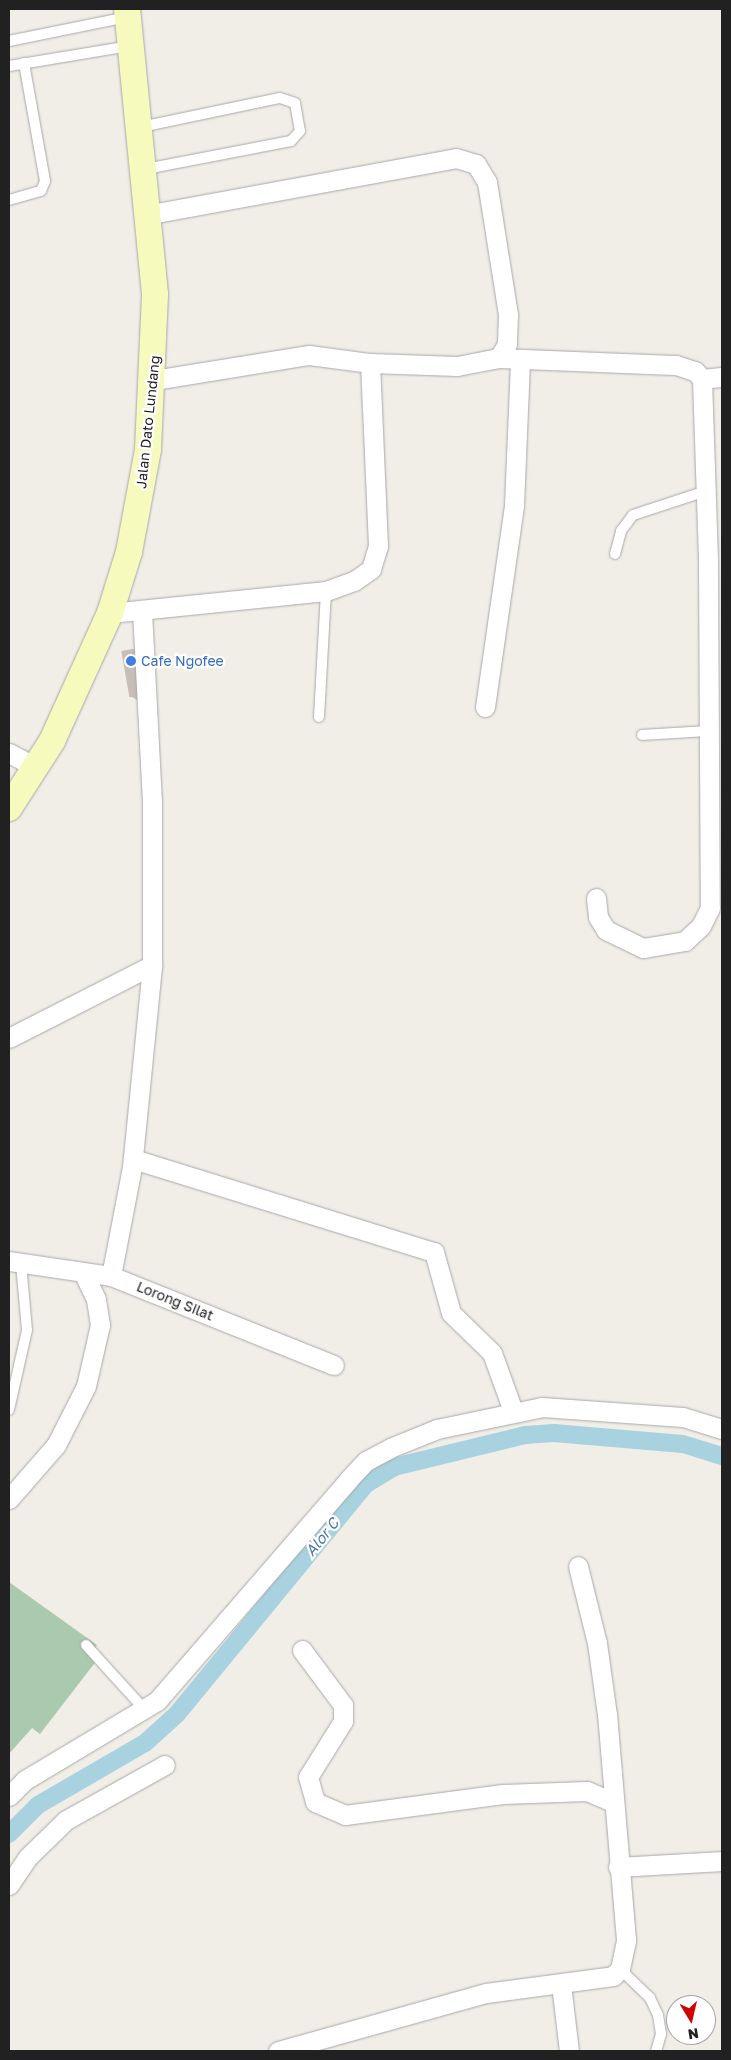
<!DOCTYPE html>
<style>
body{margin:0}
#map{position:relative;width:731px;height:2060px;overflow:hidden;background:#f1eee8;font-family:"Golos Text",sans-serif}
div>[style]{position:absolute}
.cemetery>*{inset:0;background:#a9caae}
.shadow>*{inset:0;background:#0003}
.canal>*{height:18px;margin:-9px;padding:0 9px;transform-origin:9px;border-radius:9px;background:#a8d2df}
.building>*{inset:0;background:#c6beb7;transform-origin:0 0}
.roads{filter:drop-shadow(0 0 1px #a8a8a8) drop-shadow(0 0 1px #a8a8a8)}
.service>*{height:10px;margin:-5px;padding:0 5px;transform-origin:5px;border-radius:5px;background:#fff}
.minor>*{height:19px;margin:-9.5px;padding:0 9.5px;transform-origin:9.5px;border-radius:9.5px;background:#fff}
.secondary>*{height:26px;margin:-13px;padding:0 13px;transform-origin:13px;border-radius:13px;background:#f6fabd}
.dots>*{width:14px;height:14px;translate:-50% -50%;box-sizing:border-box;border:2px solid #fff;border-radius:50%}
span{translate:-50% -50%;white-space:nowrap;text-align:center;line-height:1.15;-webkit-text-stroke:4.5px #fff;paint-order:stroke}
.street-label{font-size:14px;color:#212121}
.shop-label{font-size:14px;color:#366cbe}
.left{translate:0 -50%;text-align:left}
.water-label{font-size:15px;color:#4979aa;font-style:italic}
.frame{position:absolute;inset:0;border:10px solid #212121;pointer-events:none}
.north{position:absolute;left:666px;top:1995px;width:50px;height:50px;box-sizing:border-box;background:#fff;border:1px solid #a6a6a6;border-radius:50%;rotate:171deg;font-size:14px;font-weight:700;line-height:20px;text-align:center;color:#212121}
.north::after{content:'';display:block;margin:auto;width:18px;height:22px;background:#d20200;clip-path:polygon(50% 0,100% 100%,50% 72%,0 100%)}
</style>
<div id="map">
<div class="cemetery">
<div style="clip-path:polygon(9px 1582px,97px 1645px,90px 1656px,97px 1660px,40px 1734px,32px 1728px,9px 1754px)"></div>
</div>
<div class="shadow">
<div style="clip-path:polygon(147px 655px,139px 701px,130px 696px)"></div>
</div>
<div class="canal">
<div style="left:9px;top:1834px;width:41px;rotate:-45deg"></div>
<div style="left:38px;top:1805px;width:124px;rotate:-30.1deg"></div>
<div style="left:145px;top:1743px;width:43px;rotate:-42.2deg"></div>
<div style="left:177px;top:1714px;width:298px;rotate:-50.6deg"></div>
<div style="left:366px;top:1484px;width:33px;rotate:-31deg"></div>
<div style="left:394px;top:1467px;width:135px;rotate:-13.7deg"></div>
<div style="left:525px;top:1435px;width:29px;rotate:-4deg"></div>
<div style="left:554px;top:1433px;width:129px;rotate:4.9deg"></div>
<div style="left:683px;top:1444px;width:41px;rotate:17.1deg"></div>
</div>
<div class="building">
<div style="left:138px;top:648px;width:47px;height:17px;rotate:80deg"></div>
</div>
<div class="roads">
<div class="service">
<div style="left:9px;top:41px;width:120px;rotate:-11.5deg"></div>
<div style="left:9px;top:66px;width:123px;rotate:-9.4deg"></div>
<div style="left:141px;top:127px;width:142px;rotate:-11.8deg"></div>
<div style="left:280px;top:98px;width:16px;rotate:18deg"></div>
<div style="left:295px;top:103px;width:28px;rotate:80deg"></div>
<div style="left:300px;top:131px;width:13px;rotate:132deg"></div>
<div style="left:291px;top:141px;width:148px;rotate:169.1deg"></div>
<div style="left:9px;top:200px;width:33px;rotate:-16deg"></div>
<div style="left:41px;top:191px;width:11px;rotate:-68deg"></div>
<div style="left:45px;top:181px;width:120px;rotate:-100.1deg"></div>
<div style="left:615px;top:554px;width:24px;rotate:-75deg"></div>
<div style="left:621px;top:531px;width:20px;rotate:-53deg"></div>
<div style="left:633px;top:515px;width:77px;rotate:-18.2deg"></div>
<div style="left:319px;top:717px;width:126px;rotate:-86.8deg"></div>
<div style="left:642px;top:735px;width:65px;rotate:-3.5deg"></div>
<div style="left:9px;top:1410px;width:82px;rotate:-77.3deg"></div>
<div style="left:27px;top:1330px;width:66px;rotate:-95.2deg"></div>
<div style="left:86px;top:1645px;width:88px;rotate:47.8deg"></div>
<div style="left:620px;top:1969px;width:42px;rotate:44deg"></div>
<div style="left:650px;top:1998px;width:19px;rotate:65deg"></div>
<div style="left:658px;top:2015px;width:19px;rotate:81deg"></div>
<div style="left:661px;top:2034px;width:18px;rotate:106deg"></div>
</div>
<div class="minor">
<div style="left:151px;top:214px;width:310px;rotate:-10.4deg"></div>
<div style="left:456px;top:158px;width:21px;rotate:17deg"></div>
<div style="left:476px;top:164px;width:21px;rotate:59deg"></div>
<div style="left:487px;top:182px;width:134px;rotate:81deg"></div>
<div style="left:508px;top:314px;width:30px;rotate:92deg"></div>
<div style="left:507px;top:344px;width:16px;rotate:120deg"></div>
<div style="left:702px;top:379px;width:20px;rotate:-6deg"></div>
<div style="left:154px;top:380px;width:157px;rotate:-9.2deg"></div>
<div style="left:309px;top:355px;width:62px;rotate:7.5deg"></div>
<div style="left:370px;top:363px;width:87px;rotate:2deg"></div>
<div style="left:457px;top:366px;width:43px;rotate:-10.8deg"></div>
<div style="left:499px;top:358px;width:177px;rotate:2.3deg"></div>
<div style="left:676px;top:365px;width:20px;rotate:18deg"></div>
<div style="left:695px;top:371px;width:11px;rotate:49deg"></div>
<div style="left:702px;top:379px;width:183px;rotate:88.1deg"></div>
<div style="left:708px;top:562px;width:346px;rotate:89.7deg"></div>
<div style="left:710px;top:908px;width:20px;rotate:117deg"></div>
<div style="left:701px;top:926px;width:22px;rotate:137deg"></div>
<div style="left:685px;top:941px;width:43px;rotate:170.5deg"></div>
<div style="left:643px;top:948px;width:41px;rotate:-154.1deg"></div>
<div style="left:606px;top:930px;width:15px;rotate:-122deg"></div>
<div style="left:598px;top:917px;width:19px;rotate:-96deg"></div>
<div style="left:110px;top:613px;width:217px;rotate:-5.8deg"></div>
<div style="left:326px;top:591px;width:30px;rotate:-20deg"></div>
<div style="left:354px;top:581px;width:21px;rotate:-35deg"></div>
<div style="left:371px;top:569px;width:24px;rotate:-73deg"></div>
<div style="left:378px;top:546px;width:183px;rotate:-92.5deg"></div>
<div style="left:485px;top:707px;width:204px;rotate:-81.8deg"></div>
<div style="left:514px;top:505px;width:146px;rotate:-87.6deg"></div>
<div style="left:9px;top:753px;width:30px;rotate:28deg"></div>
<div style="left:9px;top:1038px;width:161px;rotate:-27deg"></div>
<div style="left:133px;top:1159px;width:315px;rotate:17.2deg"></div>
<div style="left:434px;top:1252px;width:63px;rotate:74.4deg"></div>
<div style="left:451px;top:1313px;width:57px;rotate:44.3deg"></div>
<div style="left:492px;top:1353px;width:62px;rotate:70.1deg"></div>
<div style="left:9px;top:1261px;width:103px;rotate:8.4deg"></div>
<div style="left:111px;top:1276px;width:240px;rotate:21.8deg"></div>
<div style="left:111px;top:1276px;width:111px;rotate:-79.1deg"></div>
<div style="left:132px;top:1167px;width:203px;rotate:-84.3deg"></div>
<div style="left:152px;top:965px;width:163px;rotate:-90deg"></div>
<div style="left:152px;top:802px;width:191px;rotate:-93deg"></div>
<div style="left:9px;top:1499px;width:72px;rotate:-49deg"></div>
<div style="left:56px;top:1445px;width:66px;rotate:-63deg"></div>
<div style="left:86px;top:1386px;width:63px;rotate:-77.1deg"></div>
<div style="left:100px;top:1325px;width:26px;rotate:-99deg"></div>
<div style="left:96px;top:1299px;width:28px;rotate:-116deg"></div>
<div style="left:302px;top:1650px;width:69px;rotate:53.3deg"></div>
<div style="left:343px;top:1705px;width:16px;rotate:90deg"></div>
<div style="left:343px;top:1721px;width:66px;rotate:122deg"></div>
<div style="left:308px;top:1777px;width:26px;rotate:74deg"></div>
<div style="left:315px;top:1802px;width:33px;rotate:23deg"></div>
<div style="left:345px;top:1815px;width:159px;rotate:-7.6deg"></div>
<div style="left:503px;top:1794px;width:84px;rotate:-2deg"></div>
<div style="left:587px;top:1791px;width:28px;rotate:23deg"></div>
<div style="left:9px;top:1796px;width:23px;rotate:-45deg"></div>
<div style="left:25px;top:1780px;width:154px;rotate:-30.9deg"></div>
<div style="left:157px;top:1701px;width:294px;rotate:-49.1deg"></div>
<div style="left:349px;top:1479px;width:25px;rotate:-47deg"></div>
<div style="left:366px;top:1461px;width:27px;rotate:-28deg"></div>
<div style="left:390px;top:1448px;width:51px;rotate:-22deg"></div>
<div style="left:437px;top:1429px;width:107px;rotate:-11.8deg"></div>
<div style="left:542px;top:1407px;width:141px;rotate:4.1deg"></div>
<div style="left:683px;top:1417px;width:41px;rotate:17.1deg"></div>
<div style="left:618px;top:1867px;width:104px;rotate:-3.3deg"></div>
<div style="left:9px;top:1885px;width:32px;rotate:-56deg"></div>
<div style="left:27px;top:1858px;width:54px;rotate:-44.3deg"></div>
<div style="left:66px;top:1820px;width:113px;rotate:-29.1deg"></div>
<div style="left:561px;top:1984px;width:67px;rotate:83.2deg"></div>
<div style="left:278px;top:2051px;width:216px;rotate:-15.6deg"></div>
<div style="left:486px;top:1993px;width:128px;rotate:-7.6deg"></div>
<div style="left:613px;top:1976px;width:10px;rotate:-45deg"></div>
<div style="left:620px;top:1969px;width:30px;rotate:-78deg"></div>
<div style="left:626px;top:1940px;width:226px;rotate:-94.8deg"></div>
<div style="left:607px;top:1715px;width:73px;rotate:-97.9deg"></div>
<div style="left:597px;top:1643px;width:79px;rotate:-103.9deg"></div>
</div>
<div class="secondary">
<div style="left:9px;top:808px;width:80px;rotate:-57.3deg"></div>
<div style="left:52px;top:741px;width:141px;rotate:-65.6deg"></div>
<div style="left:110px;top:613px;width:64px;rotate:-72.7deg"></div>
<div style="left:129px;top:552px;width:105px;rotate:-79.5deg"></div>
<div style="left:148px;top:449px;width:155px;rotate:-87.4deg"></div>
<div style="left:155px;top:294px;width:286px;rotate:-95.6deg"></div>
</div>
</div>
<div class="dots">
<div style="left:131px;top:661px;background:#3f7fe0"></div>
</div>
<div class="street-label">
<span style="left:148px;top:422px;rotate:-84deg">Jalan Dato Lundang</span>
<span style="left:175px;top:1301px;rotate:22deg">Lorong Silat</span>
</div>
<div class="shop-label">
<span class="left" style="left:141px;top:661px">Cafe Ngofee</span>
</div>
<div class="water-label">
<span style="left:322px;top:1537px;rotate:-51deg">Alor C</span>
</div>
<div class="frame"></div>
<div class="north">N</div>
</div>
